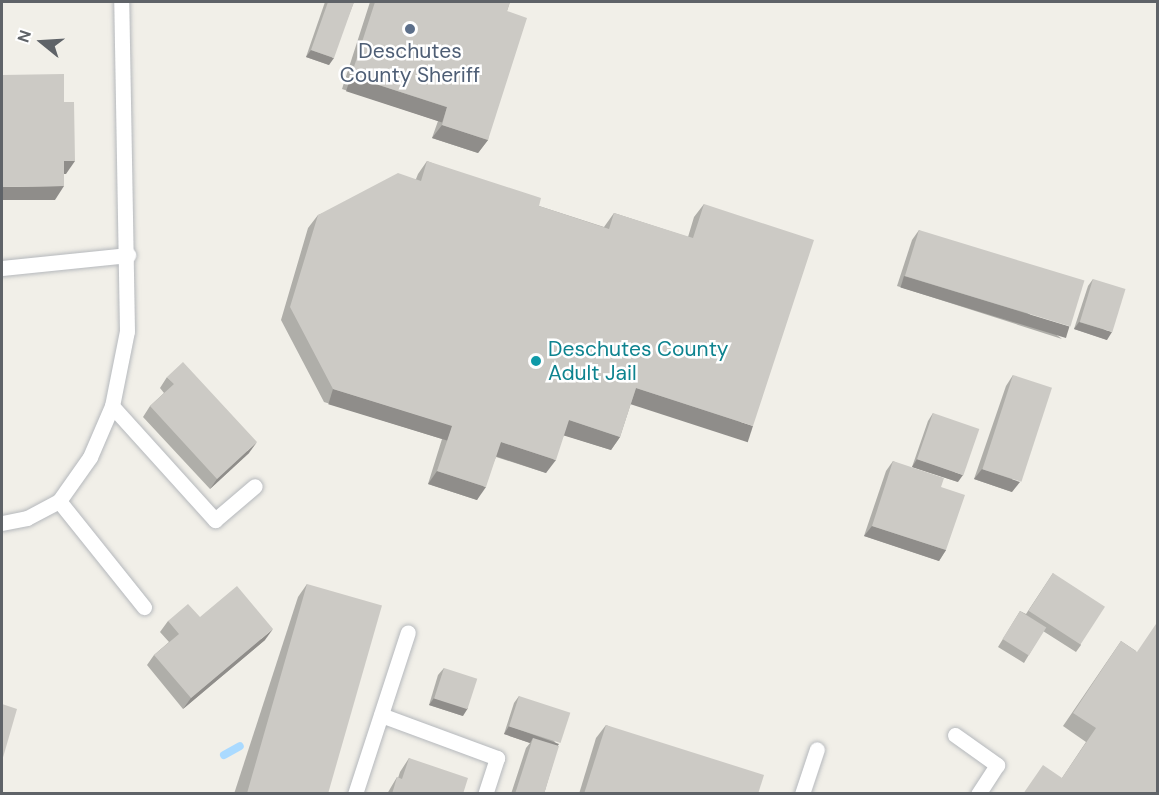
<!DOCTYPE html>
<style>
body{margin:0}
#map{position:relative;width:1159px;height:795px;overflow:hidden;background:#f1efe8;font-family:"DM Sans",sans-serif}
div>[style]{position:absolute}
.stream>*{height:8px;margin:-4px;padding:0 4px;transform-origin:4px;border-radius:4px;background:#aadaff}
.roads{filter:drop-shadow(0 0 2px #b5b8bc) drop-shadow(0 0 2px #b5b8bc)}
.lane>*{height:15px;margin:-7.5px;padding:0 7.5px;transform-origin:7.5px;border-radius:7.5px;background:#fff}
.wall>*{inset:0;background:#afaea9}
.shaded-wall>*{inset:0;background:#8f8d8a;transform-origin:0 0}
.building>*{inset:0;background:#cccac5;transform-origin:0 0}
.dots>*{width:16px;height:16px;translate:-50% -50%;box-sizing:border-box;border:3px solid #fff;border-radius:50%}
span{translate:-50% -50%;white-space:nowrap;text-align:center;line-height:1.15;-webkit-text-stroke:5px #fff;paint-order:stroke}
.service-label{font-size:21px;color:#4e5e75}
.culture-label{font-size:21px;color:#0d838f}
.left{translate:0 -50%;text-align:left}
.frame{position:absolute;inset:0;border:3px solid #5f6368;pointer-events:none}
.north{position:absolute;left:12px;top:12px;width:60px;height:60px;-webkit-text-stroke:4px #fff;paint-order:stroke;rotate:288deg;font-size:16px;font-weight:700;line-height:24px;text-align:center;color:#5f6368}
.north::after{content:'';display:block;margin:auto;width:21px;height:27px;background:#5f6368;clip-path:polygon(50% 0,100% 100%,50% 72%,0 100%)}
</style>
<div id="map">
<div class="stream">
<div style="left:224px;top:755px;width:18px;rotate:-29deg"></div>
</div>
<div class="roads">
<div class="lane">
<div style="left:2px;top:268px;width:127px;rotate:-5.9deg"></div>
<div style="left:112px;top:406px;width:154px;rotate:47.9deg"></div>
<div style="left:215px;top:520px;width:52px;rotate:-40.4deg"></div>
<div style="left:59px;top:501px;width:136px;rotate:51.3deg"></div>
<div style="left:2px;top:523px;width:25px;rotate:-11deg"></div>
<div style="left:27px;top:518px;width:36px;rotate:-28deg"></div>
<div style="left:59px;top:501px;width:54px;rotate:-54.8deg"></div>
<div style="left:90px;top:457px;width:56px;rotate:-66.7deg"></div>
<div style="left:112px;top:406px;width:76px;rotate:-78.7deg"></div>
<div style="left:127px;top:331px;width:329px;rotate:-91deg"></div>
<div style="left:381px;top:715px;width:124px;rotate:20.3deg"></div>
<div style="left:497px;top:758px;width:38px;rotate:108deg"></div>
<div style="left:955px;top:735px;width:52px;rotate:35.5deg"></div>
<div style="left:997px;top:765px;width:35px;rotate:123deg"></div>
<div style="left:355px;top:794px;width:170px;rotate:-71.9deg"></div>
<div style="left:802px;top:794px;width:47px;rotate:-71.6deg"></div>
</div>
</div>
<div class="wall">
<div style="clip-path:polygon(325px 2px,354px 2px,329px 65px,306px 57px)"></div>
<div style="clip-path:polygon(370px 2px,510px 2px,507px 11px,488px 140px,478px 153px,432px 138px,438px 121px,342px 89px)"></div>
<div style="clip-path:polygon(427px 161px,539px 206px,604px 227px,614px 213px,688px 237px,694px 217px,704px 204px,743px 440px,631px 403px,620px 437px,611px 450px,564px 435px,546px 473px,496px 457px,477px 500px,428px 484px,442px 439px,324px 402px,281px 320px,308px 228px,318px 215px,416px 179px,418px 174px)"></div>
<div style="clip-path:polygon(919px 230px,1062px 339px,897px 286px,912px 240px)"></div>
<div style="clip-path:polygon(1093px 279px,1107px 340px,1074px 329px,1088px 286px)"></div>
<div style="clip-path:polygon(1013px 375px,1012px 492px,974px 479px,1006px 386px)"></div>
<div style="clip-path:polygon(167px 377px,249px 453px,210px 489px,143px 417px,150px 406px,164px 393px,160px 388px)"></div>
<div style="clip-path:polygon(933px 413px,958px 482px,912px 467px,928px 421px)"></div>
<div style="clip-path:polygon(893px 461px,941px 487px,946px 550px,939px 561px,864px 536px,886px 471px)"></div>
<div style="clip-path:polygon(1053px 573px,1081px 645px,1076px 652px,1043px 631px,1024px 663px,998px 647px,1020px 611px,1026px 614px)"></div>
<div style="clip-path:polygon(307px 584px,321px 794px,234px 794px,298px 597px)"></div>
<div style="clip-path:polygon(200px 617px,265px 640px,183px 709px,147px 665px,154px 655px,169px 642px,160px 632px,168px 621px)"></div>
<div style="clip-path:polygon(1121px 641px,1136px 651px,1158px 794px,1062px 778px,1086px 742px,1063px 726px)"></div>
<div style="clip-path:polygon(444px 668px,463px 716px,429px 705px,438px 675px)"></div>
<div style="clip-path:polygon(519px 696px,558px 746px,544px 794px,511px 794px,526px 748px,530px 743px,504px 734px,514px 703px)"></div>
<div style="clip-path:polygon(606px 725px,758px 794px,579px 794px,596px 738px)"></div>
<div style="clip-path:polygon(409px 758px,463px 794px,387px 794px,397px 777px,398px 778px,400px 772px)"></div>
</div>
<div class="shaded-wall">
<div style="clip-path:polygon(311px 50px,334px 58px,329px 65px,306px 57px)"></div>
<div style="left:351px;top:76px;width:101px;height:16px;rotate:18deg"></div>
<div style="clip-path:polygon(442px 125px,488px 140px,478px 153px,432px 138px)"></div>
<div style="clip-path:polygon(64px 161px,75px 161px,66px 174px,55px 174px)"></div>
<div style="clip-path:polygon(64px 186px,55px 200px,2px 200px,2px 187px)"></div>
<div style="left:904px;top:276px;width:173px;height:12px;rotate:17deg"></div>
<div style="clip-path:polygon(1079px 322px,1112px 332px,1107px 340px,1074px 329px)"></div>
<div style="left:636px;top:388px;width:123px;height:17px;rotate:18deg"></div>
<div style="left:333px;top:389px;width:125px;height:16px;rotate:17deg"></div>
<div style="clip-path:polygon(569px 420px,620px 437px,611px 450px,559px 434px)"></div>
<div style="clip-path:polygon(257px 442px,249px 453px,210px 489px,217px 479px)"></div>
<div style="clip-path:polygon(501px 442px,556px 460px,546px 473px,492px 455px)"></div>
<div style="clip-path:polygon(917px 459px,963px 475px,958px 482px,912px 467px)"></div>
<div style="clip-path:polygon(982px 469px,1020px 482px,1012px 492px,974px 479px)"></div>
<div style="clip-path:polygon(437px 471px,486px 487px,477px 500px,428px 484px)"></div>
<div style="clip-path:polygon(872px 526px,946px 550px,939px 561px,864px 536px)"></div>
<div style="clip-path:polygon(273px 629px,265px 640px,183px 709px,191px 698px)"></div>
<div style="clip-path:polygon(434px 698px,468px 708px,463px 716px,429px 705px)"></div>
<div style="clip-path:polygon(509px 726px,559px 744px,554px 751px,533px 738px,530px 743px,504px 734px)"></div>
</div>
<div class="building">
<div style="clip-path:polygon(328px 2px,354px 2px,334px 58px,311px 50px)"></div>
<div style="clip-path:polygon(375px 2px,510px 2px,507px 11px,527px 18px,488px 140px,442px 125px,447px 107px,351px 76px)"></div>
<div style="clip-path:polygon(64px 74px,64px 102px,74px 102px,75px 161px,64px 161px,64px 186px,2px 187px,2px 75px)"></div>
<div style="clip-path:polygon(427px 161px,541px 198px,539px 206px,609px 229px,614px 213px,693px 238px,704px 204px,814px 240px,753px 426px,636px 388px,620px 437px,569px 420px,556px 460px,501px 442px,486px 487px,437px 471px,452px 426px,333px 389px,290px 307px,318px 215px,398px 173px,421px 181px)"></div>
<div style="left:919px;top:230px;width:173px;height:48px;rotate:17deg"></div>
<div style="left:1093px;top:279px;width:34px;height:45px;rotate:17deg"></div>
<div style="clip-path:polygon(183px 362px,257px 442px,217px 479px,150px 406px,174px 384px,167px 377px)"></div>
<div style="left:1013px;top:375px;width:41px;height:99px;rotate:18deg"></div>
<div style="left:933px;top:413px;width:49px;height:49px;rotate:19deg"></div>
<div style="clip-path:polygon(893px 461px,944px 478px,941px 487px,965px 495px,946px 550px,872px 526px)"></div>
<div style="left:1053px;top:573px;width:62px;height:45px;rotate:33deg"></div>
<div style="left:307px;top:584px;width:78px;height:221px;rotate:16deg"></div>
<div style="clip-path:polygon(237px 586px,273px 629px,191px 698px,154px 655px,179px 634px,168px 621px,188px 604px,200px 617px)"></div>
<div style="left:1020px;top:611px;width:31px;height:33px;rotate:32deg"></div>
<div style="clip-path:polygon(1158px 621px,1158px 794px,1023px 794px,1043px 765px,1062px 778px,1096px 728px,1073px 713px,1121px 641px,1137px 652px)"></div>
<div style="left:444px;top:668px;width:35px;height:32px;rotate:18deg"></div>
<div style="left:519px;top:696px;width:54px;height:32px;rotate:18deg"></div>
<div style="clip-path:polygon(2px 704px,17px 709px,2px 761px)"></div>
<div style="clip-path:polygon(606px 725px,764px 775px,758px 794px,584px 794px)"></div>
<div style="clip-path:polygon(533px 738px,559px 746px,544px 794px,515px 794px)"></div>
<div style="clip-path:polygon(409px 758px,468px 778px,463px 794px,392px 794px,397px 777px,402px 779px)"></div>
</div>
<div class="dots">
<div style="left:410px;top:29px;background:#5c6f8a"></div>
<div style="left:536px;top:361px;background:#0f9aa8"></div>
</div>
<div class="service-label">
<span style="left:410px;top:63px">Deschutes<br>County Sheriff</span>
</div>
<div class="culture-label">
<span class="left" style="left:548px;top:361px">Deschutes County<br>Adult Jail</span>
</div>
<div class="frame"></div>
<div class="north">N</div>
</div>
